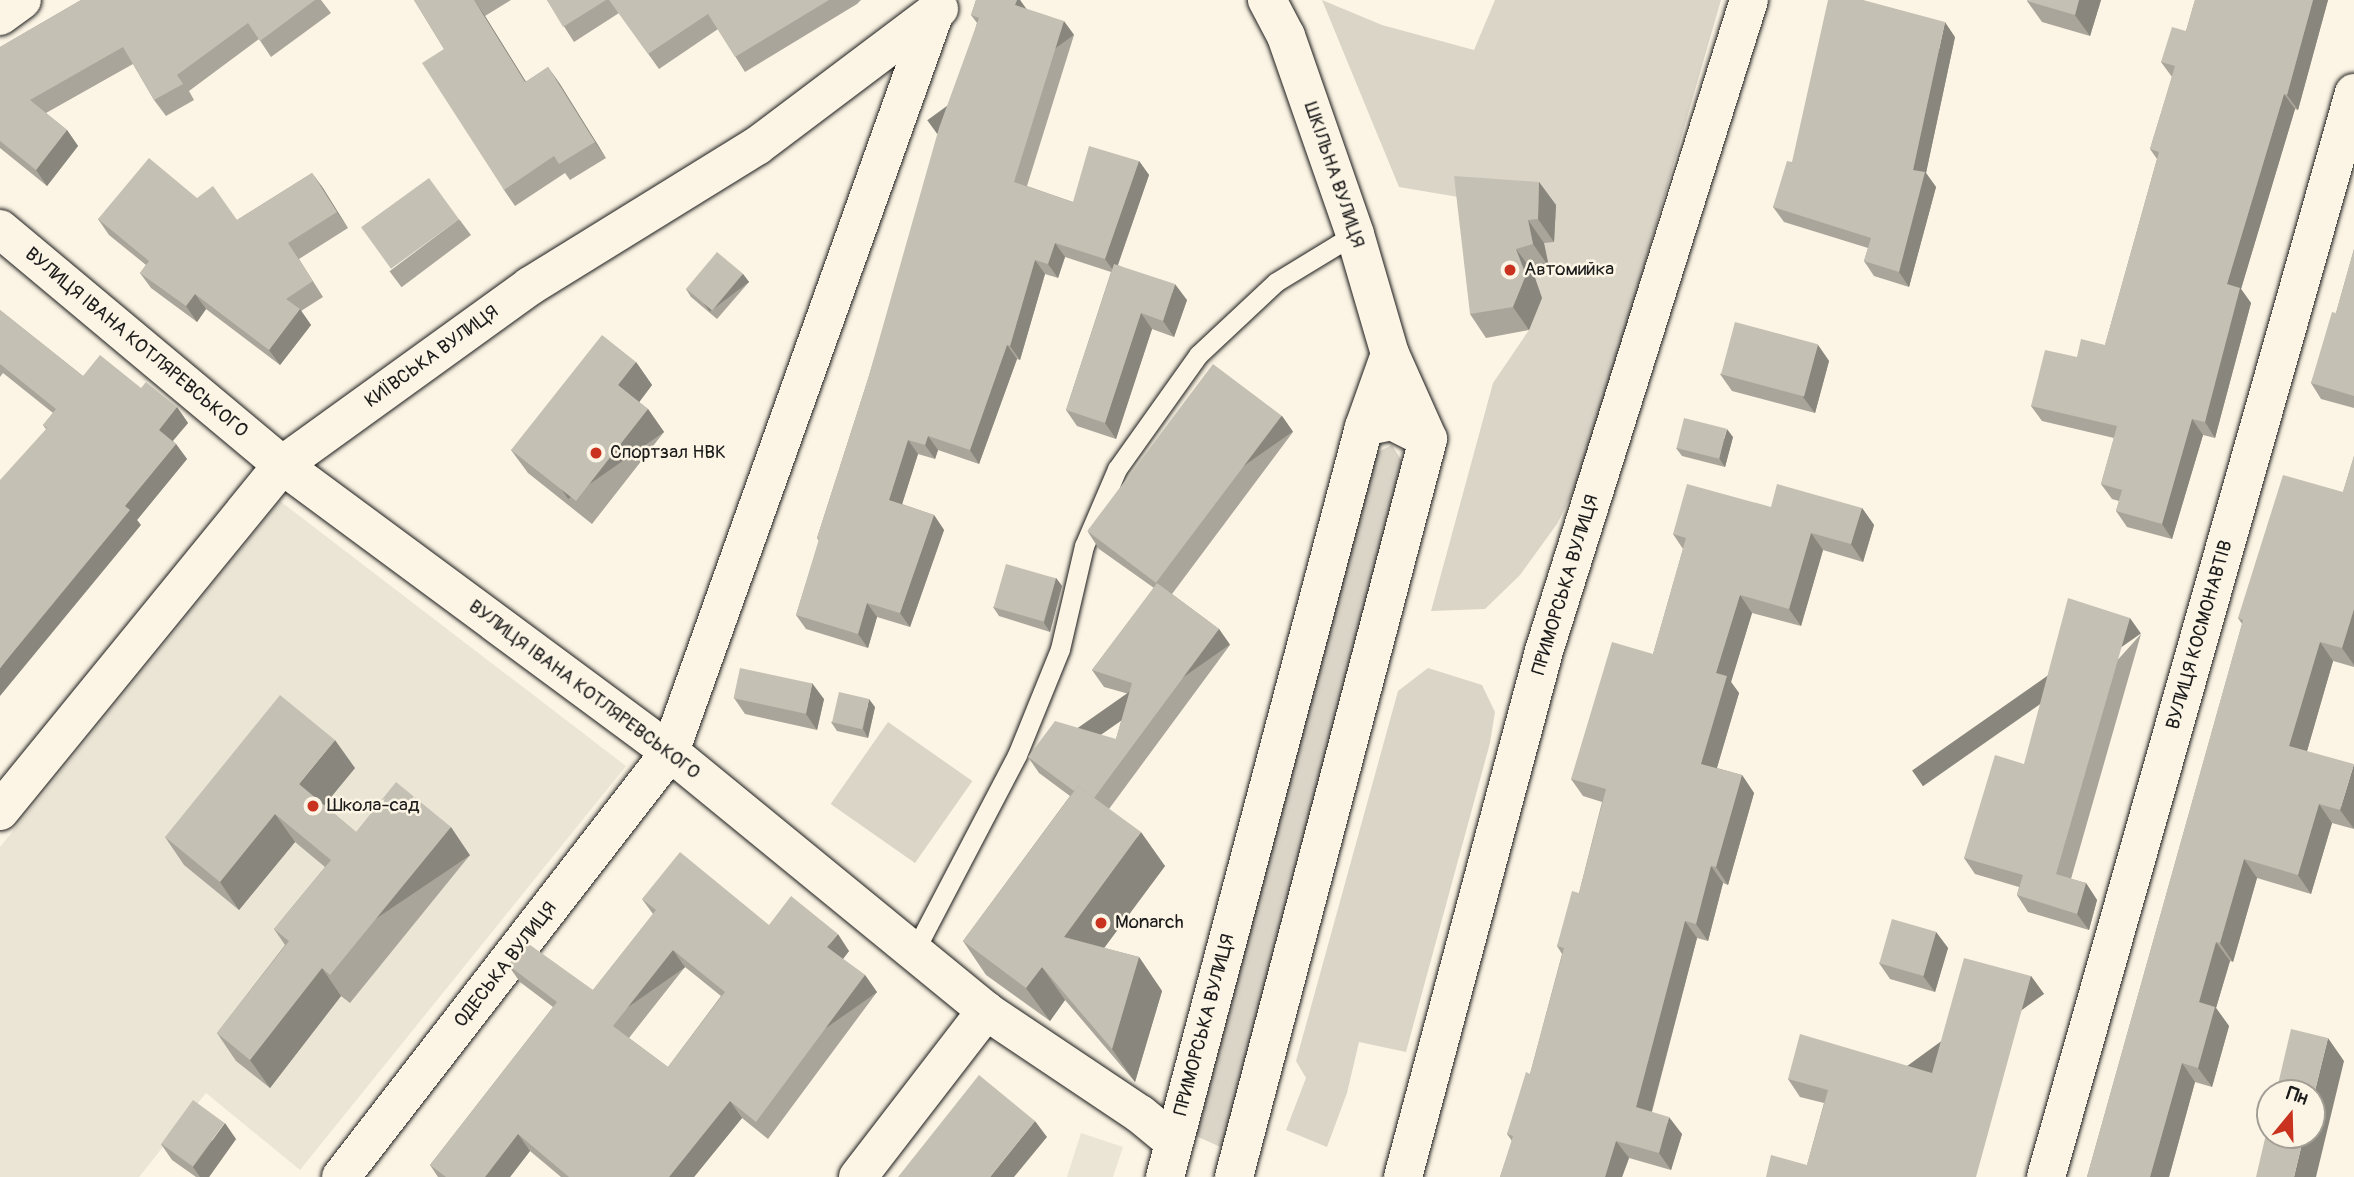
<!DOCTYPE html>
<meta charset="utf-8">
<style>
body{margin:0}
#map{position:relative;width:2354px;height:1177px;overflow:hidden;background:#fcf5e5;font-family:Pangolin,sans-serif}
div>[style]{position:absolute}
.built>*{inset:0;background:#ebe5d6}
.green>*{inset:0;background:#dbd5c8;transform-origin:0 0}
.roads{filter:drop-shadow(0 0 2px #1c1c1c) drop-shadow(0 0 2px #1c1c1c)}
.service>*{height:19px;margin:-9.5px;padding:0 9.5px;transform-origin:9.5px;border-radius:9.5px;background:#fcf5e5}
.minor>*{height:38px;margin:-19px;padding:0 19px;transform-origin:19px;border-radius:19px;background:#fcf5e5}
.tertiary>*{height:38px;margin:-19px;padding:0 19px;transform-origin:19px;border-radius:19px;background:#fcf5e5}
.primary>*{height:38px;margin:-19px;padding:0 19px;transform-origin:19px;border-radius:19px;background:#fcf5e5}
.wall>*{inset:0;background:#a9a59a;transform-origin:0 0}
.shaded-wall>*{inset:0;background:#89867d;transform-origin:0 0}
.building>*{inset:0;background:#c4c0b3;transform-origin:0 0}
.dots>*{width:19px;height:19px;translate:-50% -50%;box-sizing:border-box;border:4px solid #fcf5e5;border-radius:50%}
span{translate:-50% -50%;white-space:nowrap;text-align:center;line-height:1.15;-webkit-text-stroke:5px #fcf5e5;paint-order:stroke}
.street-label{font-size:19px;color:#1c1c1c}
.poi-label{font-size:19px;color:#1c1c1c}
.left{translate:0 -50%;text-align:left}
.north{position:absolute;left:2256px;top:1079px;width:70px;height:70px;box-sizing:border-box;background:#fcf5e5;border:2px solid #a29e95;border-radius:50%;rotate:19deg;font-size:19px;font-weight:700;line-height:28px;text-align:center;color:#1c1c1c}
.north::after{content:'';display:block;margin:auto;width:24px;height:32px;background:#c8321e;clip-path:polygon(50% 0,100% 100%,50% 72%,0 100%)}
</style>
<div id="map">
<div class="built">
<div style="clip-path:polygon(280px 501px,626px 766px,300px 1170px,206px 1093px,139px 1177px,0 1177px,0 847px)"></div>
<div style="clip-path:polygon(1081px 1133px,1123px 1147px,1113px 1177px,1067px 1177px)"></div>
</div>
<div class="green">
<div style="clip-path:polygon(1322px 0,1382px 25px,1474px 50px,1495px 0,1721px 0,1587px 464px,1557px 524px,1520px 575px,1485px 609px,1431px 611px,1493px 383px,1529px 330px,1542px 298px,1533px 272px,1549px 267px,1544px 243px,1470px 199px,1399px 187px)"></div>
<div style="clip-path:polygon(1392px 445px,1403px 463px,1225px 1149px,1196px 1136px,1372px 455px)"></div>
<div style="clip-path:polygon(1428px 668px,1482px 685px,1495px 712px,1490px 743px,1406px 1052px,1359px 1042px,1347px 1093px,1327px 1147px,1286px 1130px,1306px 1078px,1296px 1061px,1398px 691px)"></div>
<div style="left:888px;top:722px;width:103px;height:100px;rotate:35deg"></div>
</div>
<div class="roads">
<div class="service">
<div style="left:914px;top:952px;width:222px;rotate:-62.4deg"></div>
<div style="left:1017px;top:755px;width:114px;rotate:-67.9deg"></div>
<div style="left:1060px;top:649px;width:106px;rotate:-76.9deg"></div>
<div style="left:1084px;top:546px;width:84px;rotate:-66.8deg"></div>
<div style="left:1117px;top:469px;width:140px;rotate:-54.6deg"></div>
<div style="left:1198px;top:355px;width:107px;rotate:-43.1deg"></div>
<div style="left:1276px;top:282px;width:92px;rotate:-31.3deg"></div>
</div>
<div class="minor">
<div style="left:0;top:229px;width:368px;rotate:39.9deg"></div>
<div style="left:282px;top:465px;width:483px;rotate:36.5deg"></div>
<div style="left:670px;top:752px;width:409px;rotate:39.3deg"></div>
<div style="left:986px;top:1011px;width:185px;rotate:33.8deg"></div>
<div style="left:1140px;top:1114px;width:44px;rotate:39.5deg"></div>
<div style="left:0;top:811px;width:446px;rotate:-50.8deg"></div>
<div style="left:282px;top:465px;width:306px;rotate:-35.8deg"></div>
<div style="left:530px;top:286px;width:267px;rotate:-31.7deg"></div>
<div style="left:757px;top:146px;width:228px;rotate:-37deg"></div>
<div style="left:341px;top:1177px;width:537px;rotate:-52.26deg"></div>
<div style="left:670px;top:752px;width:786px;rotate:-70.3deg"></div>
<div style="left:858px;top:1177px;width:210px;rotate:-52.4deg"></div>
<div style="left:1403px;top:1177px;width:545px;rotate:-74.99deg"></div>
<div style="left:1544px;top:651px;width:683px;rotate:-72.52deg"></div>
<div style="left:2046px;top:1177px;width:1127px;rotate:-74.14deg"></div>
</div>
<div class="tertiary">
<div style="left:0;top:16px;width:27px;rotate:-36deg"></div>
<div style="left:1364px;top:427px;width:29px;rotate:-12deg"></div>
<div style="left:1392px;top:421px;width:40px;rotate:26.6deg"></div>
</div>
<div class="primary">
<div style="left:1165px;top:1177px;width:776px;rotate:-75.14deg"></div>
<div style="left:1364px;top:427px;width:77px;rotate:-70.4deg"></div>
<div style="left:1234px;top:1177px;width:763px;rotate:-75.27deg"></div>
<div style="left:1428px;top:439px;width:93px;rotate:-114.1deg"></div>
<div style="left:1390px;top:354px;width:125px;rotate:-106.3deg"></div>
<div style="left:1355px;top:234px;width:210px;rotate:-109.2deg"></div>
<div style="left:1286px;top:36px;width:41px;rotate:-117.8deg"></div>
</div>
</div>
<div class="wall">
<div style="clip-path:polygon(81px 0,321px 0,331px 13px,271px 57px,259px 39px,189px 91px,194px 100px,166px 116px,154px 100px,133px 64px,46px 113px,67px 130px,78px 146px,47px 186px,0 148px,0 47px)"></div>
<div style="clip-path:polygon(414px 0,511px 0,485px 16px,526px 82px,548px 67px,606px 158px,570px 180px,565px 173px,515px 206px,504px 190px,444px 49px)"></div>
<div style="clip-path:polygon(547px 0,861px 0,857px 4px,745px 72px,718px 29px,659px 69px,619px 13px,574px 42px)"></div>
<div style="clip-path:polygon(976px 0,1020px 0,1025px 8px,1074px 35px,1027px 186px,1073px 202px,1139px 161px,1149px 175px,1118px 265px,1187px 300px,1174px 337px,1152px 329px,1116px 439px,1077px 426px,1066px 410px,1111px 272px,1065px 257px,1058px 278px,1045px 274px,1020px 360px,1017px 359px,979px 464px,938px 450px,935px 459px,918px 454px,902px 504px,934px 515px,944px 530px,910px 627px,877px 617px,868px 648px,806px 629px,796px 615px,819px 541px,817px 538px,868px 379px,977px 23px,971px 15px)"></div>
<div style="clip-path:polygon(2101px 0,2090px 36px,2042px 22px,2027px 1px)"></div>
<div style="clip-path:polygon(2195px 0,2328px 0,2298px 110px,2295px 109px,2241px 289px,2251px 303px,2215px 438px,2203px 435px,2172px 539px,2127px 527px,2116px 511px,2119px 501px,2112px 499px,2101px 484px,2114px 438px,2042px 421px,2031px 406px,2077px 357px,2105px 345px,2157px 159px,2150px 149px,2172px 77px,2161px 62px,2186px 31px)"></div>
<div style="clip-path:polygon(1955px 37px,1926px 173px,1936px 187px,1909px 287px,1874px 276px,1864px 261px,1868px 248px,1784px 222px,1773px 207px,1792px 162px)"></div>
<div style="clip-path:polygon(312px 173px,348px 228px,299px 259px,323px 297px,301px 311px,311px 325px,280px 365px,206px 309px,197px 322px,151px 288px,140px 273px,146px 265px,109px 235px,98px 219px,197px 198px,237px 220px)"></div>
<div style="clip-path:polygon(1539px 182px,1556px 205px,1554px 242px,1544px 243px,1549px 267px,1533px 272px,1542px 298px,1529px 330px,1486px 338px,1470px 314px)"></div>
<div style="left:459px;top:219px;width:20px;height:87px;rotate:53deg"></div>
<div style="clip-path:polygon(2354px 249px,2354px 408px,2321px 399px,2311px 383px,2336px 313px)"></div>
<div style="clip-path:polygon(743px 274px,749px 282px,717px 319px,691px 297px,686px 289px)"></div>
<div style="clip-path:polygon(0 310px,83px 376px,141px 388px,177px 407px,188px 423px,173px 441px,176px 444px,187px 459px,137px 520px,141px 525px,46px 429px,43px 425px,53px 413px,3px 373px,0 377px)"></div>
<div style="clip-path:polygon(1818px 345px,1829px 361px,1815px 413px,1732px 391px,1720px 374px)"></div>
<div style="clip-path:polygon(636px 362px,652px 385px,639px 402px,648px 409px,664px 432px,592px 524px,528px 473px,511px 450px)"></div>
<div style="clip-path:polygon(1282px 416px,1293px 432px,1172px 594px,1219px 629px,1230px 645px,1109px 809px,1165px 866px,1104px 948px,1139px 957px,1162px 991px,1135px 1082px,1065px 1000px,1050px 1021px,986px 975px,963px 941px,1070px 796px,1039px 773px,1028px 757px,1116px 739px,1129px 694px,1104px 687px,1092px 670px,1154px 588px,1099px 549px,1088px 532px)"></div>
<div style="clip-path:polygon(1733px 437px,1725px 467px,1682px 456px,1676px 448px)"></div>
<div style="clip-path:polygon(2354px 456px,2354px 667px,2333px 661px,2307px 751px,2354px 829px,2332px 823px,2311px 894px,2257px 878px,2233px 962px,2230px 961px,2216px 1008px,2229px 1026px,2212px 1087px,2195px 1082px,2169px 1177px,2087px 1177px,2242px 624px,2238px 618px,2343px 492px)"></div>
<div style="clip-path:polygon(1771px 507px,1862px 508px,1874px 525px,1863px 562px,1823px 550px,1801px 626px,1752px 613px,1731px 682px,1739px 693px,1717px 768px,1742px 775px,1754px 793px,1728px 885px,1723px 883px,1708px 941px,1697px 938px,1652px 1112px,1682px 1134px,1671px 1170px,1629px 1158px,1622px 1177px,1500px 1177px,1512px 1141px,1507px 1134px,1530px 1074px,1562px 954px,1557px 946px,1579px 893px,1602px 802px,1583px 796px,1571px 779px,1653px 654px,1683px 549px,1673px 534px)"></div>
<div style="clip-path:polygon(1056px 578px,1062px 586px,1050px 632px,999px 616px,993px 607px)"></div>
<div style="clip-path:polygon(2141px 634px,2071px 879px,2086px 883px,2097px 900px,2089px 930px,2028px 912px,2017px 895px,2019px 887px,1975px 874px,1964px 858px,2024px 764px)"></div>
<div style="clip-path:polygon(734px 698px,824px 699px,817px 730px,745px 714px)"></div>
<div style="clip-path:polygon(875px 707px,868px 738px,837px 731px,831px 722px)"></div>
<div style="clip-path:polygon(355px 768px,324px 805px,356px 832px,470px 855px,350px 1003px,341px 996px,270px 1088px,236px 1061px,217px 1033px,285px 945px,274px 929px,325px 867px,295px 842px,239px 910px,184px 865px,165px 837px)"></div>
<div style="clip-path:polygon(evenodd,642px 899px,769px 925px,849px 951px,843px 959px,865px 975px,877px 992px,768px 1139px,742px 1118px,694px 1177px,561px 1177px,530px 1151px,510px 1177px,438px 1177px,430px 1165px,553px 1007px,520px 982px,508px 965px,593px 990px,653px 914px,642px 899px,685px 967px,721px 996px,668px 1067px,629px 1038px,685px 967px)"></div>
<div style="clip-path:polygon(1936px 932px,1948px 948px,1935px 992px,1890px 979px,1879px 963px)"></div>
<div style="clip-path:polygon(2031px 976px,2044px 994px,1807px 1165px,1824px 1103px,1800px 1097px,1788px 1079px,1932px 1073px)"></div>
<div style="clip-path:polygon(236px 1139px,209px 1177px,196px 1177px,172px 1160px,161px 1144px)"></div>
</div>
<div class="shaded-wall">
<div style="clip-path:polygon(474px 0,485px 16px,536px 98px,525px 82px)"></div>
<div style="clip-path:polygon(1017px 0,1020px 0,1028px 11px,1015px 5px)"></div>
<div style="clip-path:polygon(2079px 0,2101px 0,2090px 36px,2075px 15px)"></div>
<div style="clip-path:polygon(2313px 0,2328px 0,2298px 110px,2287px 95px)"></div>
<div style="left:1064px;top:21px;width:17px;height:169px;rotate:54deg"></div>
<div style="clip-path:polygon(1945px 22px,1955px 37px,1926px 173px,1936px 187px,1909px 287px,1899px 272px,1913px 170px)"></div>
<div style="clip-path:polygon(548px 67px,560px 84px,606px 158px,595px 142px)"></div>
<div style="clip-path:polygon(2284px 94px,2295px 109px,2241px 289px,2251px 303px,2215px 438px,2205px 422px,2227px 284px)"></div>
<div style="clip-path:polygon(67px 130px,78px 146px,47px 186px,36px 170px)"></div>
<div style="clip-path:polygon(1139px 161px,1149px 175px,1115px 273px,1105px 259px)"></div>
<div style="clip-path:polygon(312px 173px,323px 188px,348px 228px,337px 212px)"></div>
<div style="clip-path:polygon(1539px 182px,1556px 205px,1554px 242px,1538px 219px)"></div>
<div style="clip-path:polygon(1528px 220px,1544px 243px,1549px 267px,1533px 244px)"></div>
<div style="clip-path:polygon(1055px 243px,1065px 257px,1058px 278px,1048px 264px)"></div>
<div style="clip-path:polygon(1516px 249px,1533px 272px,1542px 298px,1529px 330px,1513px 307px)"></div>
<div style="clip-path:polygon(1035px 260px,1045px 274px,1020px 360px,1010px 346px)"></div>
<div style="left:743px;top:274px;width:10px;height:49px;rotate:53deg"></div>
<div style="clip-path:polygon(1175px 284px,1187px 300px,1174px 337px,1163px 321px)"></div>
<div style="clip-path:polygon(195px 294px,206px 309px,197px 322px,186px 306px)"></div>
<div style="clip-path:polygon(300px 309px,311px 325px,280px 365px,269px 350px)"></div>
<div style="clip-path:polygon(1141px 313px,1152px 329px,1116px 439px,1105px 423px)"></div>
<div style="clip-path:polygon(1007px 345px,1017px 359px,979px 464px,970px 450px)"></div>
<div style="clip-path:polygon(1818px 345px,1829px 361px,1815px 413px,1803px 397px)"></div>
<div style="clip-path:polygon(636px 362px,652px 385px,634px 409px,618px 385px)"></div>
<div style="clip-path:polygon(177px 407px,188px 423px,169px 445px,159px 430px)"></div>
<div style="left:648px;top:409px;width:28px;height:117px;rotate:55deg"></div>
<div style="left:1282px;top:416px;width:19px;height:209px;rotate:55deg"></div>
<div style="clip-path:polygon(2192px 419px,2203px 435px,2172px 539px,2162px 524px)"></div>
<div style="clip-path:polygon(1727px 429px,1733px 437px,1725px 467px,1719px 458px)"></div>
<div style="clip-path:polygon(928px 436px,938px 450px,935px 459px,925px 445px)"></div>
<div style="clip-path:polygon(908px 440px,918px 454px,899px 514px,889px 500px)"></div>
<div style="clip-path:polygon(176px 444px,187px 459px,137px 520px,141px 525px,0 696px,0 668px,125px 506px)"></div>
<div style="clip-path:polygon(1862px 508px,1874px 525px,1863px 562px,1851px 544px)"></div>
<div style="clip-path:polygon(934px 515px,944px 530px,910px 627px,900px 613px)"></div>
<div style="clip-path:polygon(1811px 533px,1823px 550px,1801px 626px,1789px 609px)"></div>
<div style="clip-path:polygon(1056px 578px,1062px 586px,1050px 632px,1044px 623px)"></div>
<div style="clip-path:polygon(1740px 595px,1752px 613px,1731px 682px,1739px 693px,1713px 781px,1701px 764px,1716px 673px)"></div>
<div style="clip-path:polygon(867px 603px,877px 617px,868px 648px,858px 634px)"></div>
<div style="clip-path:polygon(2354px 609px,2354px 665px,2342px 648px)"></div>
<div style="left:2130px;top:618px;width:19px;height:266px;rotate:55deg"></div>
<div style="left:1219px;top:629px;width:19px;height:217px;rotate:55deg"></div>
<div style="clip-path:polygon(2320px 642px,2333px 661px,2303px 765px,2289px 746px)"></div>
<div style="clip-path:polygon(812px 683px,824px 699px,817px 730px,806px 714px)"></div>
<div style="clip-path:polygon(869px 699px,875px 707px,868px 738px,863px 729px)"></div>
<div style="clip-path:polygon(335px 740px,355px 768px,318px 813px,299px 784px)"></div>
<div style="clip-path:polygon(2354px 764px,2354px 829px,2340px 810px)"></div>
<div style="clip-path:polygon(1742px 775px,1754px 793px,1728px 885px,1716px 867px)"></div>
<div style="clip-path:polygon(2319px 804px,2332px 823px,2311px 894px,2298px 875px)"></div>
<div style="clip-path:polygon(275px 814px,295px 842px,239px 910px,220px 882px)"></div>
<div style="left:451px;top:827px;width:34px;height:191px;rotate:56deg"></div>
<div style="clip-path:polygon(1141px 832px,1165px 866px,1087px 971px,1064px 937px)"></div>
<div style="clip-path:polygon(2244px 859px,2257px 878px,2233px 962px,2220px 943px)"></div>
<div style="clip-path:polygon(1711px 866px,1723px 883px,1708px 941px,1696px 924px)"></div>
<div style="clip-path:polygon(2086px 883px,2097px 900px,2089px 930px,2077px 914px)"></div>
<div style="clip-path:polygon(1685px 921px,1697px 938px,1648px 1125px,1636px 1107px)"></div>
<div style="clip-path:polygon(1936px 932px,1948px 948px,1935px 992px,1923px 976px)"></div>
<div style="clip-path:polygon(838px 934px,849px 951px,839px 964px,827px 947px)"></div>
<div style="clip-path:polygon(2216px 942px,2230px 961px,2216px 1008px,2229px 1026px,2212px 1087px,2198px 1068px,2199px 1002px)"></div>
<div style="left:673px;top:950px;width:21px;height:97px;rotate:55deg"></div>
<div style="clip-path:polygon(1139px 957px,1162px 991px,1135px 1082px,1112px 1049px)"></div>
<div style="clip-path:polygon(1042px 967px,1065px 1000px,1050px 1021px,1026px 988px)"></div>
<div style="clip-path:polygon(322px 968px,341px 996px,270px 1088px,250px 1060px)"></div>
<div style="left:865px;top:975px;width:21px;height:183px;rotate:55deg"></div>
<div style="left:2031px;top:976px;width:22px;height:208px;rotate:54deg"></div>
<div style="clip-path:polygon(2328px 1038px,2344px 1061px,2316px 1177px,2294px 1177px,2304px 1135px,2312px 1135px,2312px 1103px)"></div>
<div style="clip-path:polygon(2182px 1063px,2195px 1082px,2169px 1177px,2150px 1177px)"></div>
<div style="clip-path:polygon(730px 1101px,742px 1118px,694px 1177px,669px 1177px)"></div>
<div style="clip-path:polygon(1669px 1117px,1682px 1134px,1671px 1170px,1659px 1153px)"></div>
<div style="clip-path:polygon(1035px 1121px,1047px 1137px,1014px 1177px,990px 1177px)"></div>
<div style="clip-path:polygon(225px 1123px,236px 1139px,209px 1177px,200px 1177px,193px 1167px)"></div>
<div style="clip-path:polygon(518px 1134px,530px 1151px,510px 1177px,485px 1177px)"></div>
<div style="clip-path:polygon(1616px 1141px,1629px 1158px,1622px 1177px,1605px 1177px)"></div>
</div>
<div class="building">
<div style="clip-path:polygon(81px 0,315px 0,260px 41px,248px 23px,177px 75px,183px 84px,154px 100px,123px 47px,30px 100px,67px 130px,36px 170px,0 141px,0 47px)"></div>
<div style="clip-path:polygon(414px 0,474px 0,525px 82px,548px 67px,595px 142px,559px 164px,554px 156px,504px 190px,422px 63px,444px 49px)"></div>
<div style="clip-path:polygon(547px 0,606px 0,563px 27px)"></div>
<div style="clip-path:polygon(609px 0,829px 0,735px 57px,708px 14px,648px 54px)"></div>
<div style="clip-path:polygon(976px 0,1017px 0,1015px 5px,1064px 21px,1014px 182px,1073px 202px,1089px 146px,1139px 161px,1105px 259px,1055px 243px,1048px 264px,1035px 260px,1010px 346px,1007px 345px,970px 450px,928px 436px,925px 445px,908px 440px,889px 500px,934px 515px,900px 613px,867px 603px,858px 634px,796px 615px,819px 539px,817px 538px,868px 379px,939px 128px,979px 18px,971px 15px)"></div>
<div style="clip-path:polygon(1828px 0,1863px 0,1945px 22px,1913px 170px,1925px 172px,1899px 272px,1864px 261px,1871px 238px,1773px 207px,1787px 161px,1792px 162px)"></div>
<div style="clip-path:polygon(2027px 0,2079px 0,2075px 15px,2027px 1px)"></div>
<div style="clip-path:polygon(2195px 0,2313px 0,2287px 95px,2284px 94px,2227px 284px,2240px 288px,2205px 422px,2192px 419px,2162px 524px,2116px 511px,2122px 490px,2101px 484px,2117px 426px,2031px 406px,2045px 350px,2077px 357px,2081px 339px,2105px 345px,2159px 152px,2150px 149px,2175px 66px,2161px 62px,2172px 27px,2186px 31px)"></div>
<div style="clip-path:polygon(149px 158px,197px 198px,213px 186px,237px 220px,312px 173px,337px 212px,288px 243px,313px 281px,286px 299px,300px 309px,269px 350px,195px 294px,186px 306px,140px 273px,149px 261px,98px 219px)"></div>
<div style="clip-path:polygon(1454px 176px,1539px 182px,1538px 219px,1528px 220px,1533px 244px,1516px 249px,1526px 275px,1513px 307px,1470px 314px)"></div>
<div style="left:429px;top:178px;width:51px;height:84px;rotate:54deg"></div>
<div style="clip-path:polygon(2354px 249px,2354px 396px,2311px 383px,2332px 312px,2336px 313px)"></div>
<div style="left:717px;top:252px;width:34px;height:48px;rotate:40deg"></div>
<div style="clip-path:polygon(1114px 264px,1175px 284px,1163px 321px,1141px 313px,1105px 423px,1066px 410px)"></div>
<div style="clip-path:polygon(0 310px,83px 376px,100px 355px,141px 388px,146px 382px,177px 407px,159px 430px,176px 444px,125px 506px,130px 510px,0 668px,0 480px,47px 428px,43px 425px,56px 409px,0 364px)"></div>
<div style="left:1735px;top:322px;width:86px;height:54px;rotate:15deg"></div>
<div style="clip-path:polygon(602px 335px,636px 362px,618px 385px,648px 409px,576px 501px,511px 450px)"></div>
<div style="left:1213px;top:364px;width:86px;height:209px;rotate:37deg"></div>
<div style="left:1684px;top:418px;width:44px;height:31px;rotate:14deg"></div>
<div style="clip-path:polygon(2354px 456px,2354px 609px,2342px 648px,2320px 642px,2289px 746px,2354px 764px,2340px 810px,2319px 804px,2298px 875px,2244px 859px,2220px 943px,2216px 942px,2199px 1002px,2215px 1007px,2198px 1068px,2182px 1063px,2150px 1177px,2087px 1177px,2243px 620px,2238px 618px,2283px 475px,2343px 492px)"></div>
<div style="clip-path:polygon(1687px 484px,1771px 507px,1777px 484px,1862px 508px,1851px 544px,1811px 533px,1789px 609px,1740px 595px,1716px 673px,1727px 676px,1701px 764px,1742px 775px,1716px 867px,1711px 866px,1696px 924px,1685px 921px,1636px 1107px,1669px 1117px,1659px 1153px,1616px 1141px,1605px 1177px,1500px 1177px,1513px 1136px,1507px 1134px,1526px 1072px,1530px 1074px,1564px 948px,1557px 946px,1572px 891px,1579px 893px,1606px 789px,1571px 779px,1612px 642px,1653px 654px,1686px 538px,1673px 534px)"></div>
<div style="left:1006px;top:564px;width:52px;height:45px;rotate:16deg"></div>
<div style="clip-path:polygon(1157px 583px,1219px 629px,1094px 798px,1078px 786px,1074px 791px,1028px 757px,1055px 721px,1116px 739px,1132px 683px,1092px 670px)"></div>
<div style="clip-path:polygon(2068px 598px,2130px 618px,2056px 874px,2086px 883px,2077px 914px,2017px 895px,2023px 875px,1964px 858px,1995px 755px,2024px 764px)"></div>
<div style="left:740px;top:668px;width:74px;height:31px;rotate:12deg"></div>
<div style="left:839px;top:692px;width:31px;height:31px;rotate:13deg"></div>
<div style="clip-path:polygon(280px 695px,335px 740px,299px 784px,356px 832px,396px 782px,451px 827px,330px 975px,322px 968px,250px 1060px,217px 1033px,289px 941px,274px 929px,331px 860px,275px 814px,220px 882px,165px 837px)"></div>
<div style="clip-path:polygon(1078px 786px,1141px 832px,1064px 937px,1139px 957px,1112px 1049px,1042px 967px,1026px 988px,963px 941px)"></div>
<div style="clip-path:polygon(evenodd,680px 852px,769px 925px,791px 896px,838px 934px,827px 947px,865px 975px,756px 1122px,730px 1101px,669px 1177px,569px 1177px,518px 1134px,485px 1177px,446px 1177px,430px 1165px,557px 1002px,508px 965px,526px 942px,593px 990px,656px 910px,642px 899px,680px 852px,673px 950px,725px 992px,668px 1067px,613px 1026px,673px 950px)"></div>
<div style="left:1892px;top:919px;width:46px;height:46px;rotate:16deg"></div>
<div style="clip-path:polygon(1964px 958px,2031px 976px,1976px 1177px,1766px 1177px,1771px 1155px,1807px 1165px,1828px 1090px,1788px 1079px,1800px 1034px,1932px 1073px)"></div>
<div style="clip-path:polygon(2291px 1029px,2328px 1038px,2312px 1103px,2312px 1093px,2276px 1093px)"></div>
<div style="clip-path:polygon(979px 1075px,1035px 1121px,990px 1177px,898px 1177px)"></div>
<div style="left:193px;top:1100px;width:39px;height:54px;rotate:36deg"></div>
<div style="clip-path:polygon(2270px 1117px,2270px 1135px,2304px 1135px,2294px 1177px,2256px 1177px)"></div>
</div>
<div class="dots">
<div style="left:1510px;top:270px;background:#c8321e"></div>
<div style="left:596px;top:453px;background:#c8321e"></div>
<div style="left:313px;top:806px;background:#c8321e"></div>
<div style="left:1101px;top:923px;background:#c8321e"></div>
</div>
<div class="street-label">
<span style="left:1334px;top:175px;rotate:71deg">ШКІЛЬНА ВУЛИЦЯ</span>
<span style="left:136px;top:343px;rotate:40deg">ВУЛИЦЯ ІВАНА КОТЛЯРЕВСЬКОГО</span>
<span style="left:432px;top:357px;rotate:-36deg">КИЇВСЬКА ВУЛИЦЯ</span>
<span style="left:1566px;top:585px;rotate:-73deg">ПРИМОРСЬКА ВУЛИЦЯ</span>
<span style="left:2200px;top:635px;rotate:-74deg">ВУЛИЦЯ КОСМОНАВТІВ</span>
<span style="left:584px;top:690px;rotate:37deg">ВУЛИЦЯ ІВАНА КОТЛЯРЕВСЬКОГО</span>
<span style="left:506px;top:965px;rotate:-52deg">ОДЕСЬКА ВУЛИЦЯ</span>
<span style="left:1205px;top:1025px;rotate:-75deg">ПРИМОРСЬКА ВУЛИЦЯ</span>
</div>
<div class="poi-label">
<span class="left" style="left:1524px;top:270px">Автомийка</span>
<span class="left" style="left:610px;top:453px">Спортзал НВК</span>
<span class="left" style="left:327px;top:806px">Школа-сад</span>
<span class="left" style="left:1115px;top:923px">Monarch</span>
</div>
<div class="north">Пн</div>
</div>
